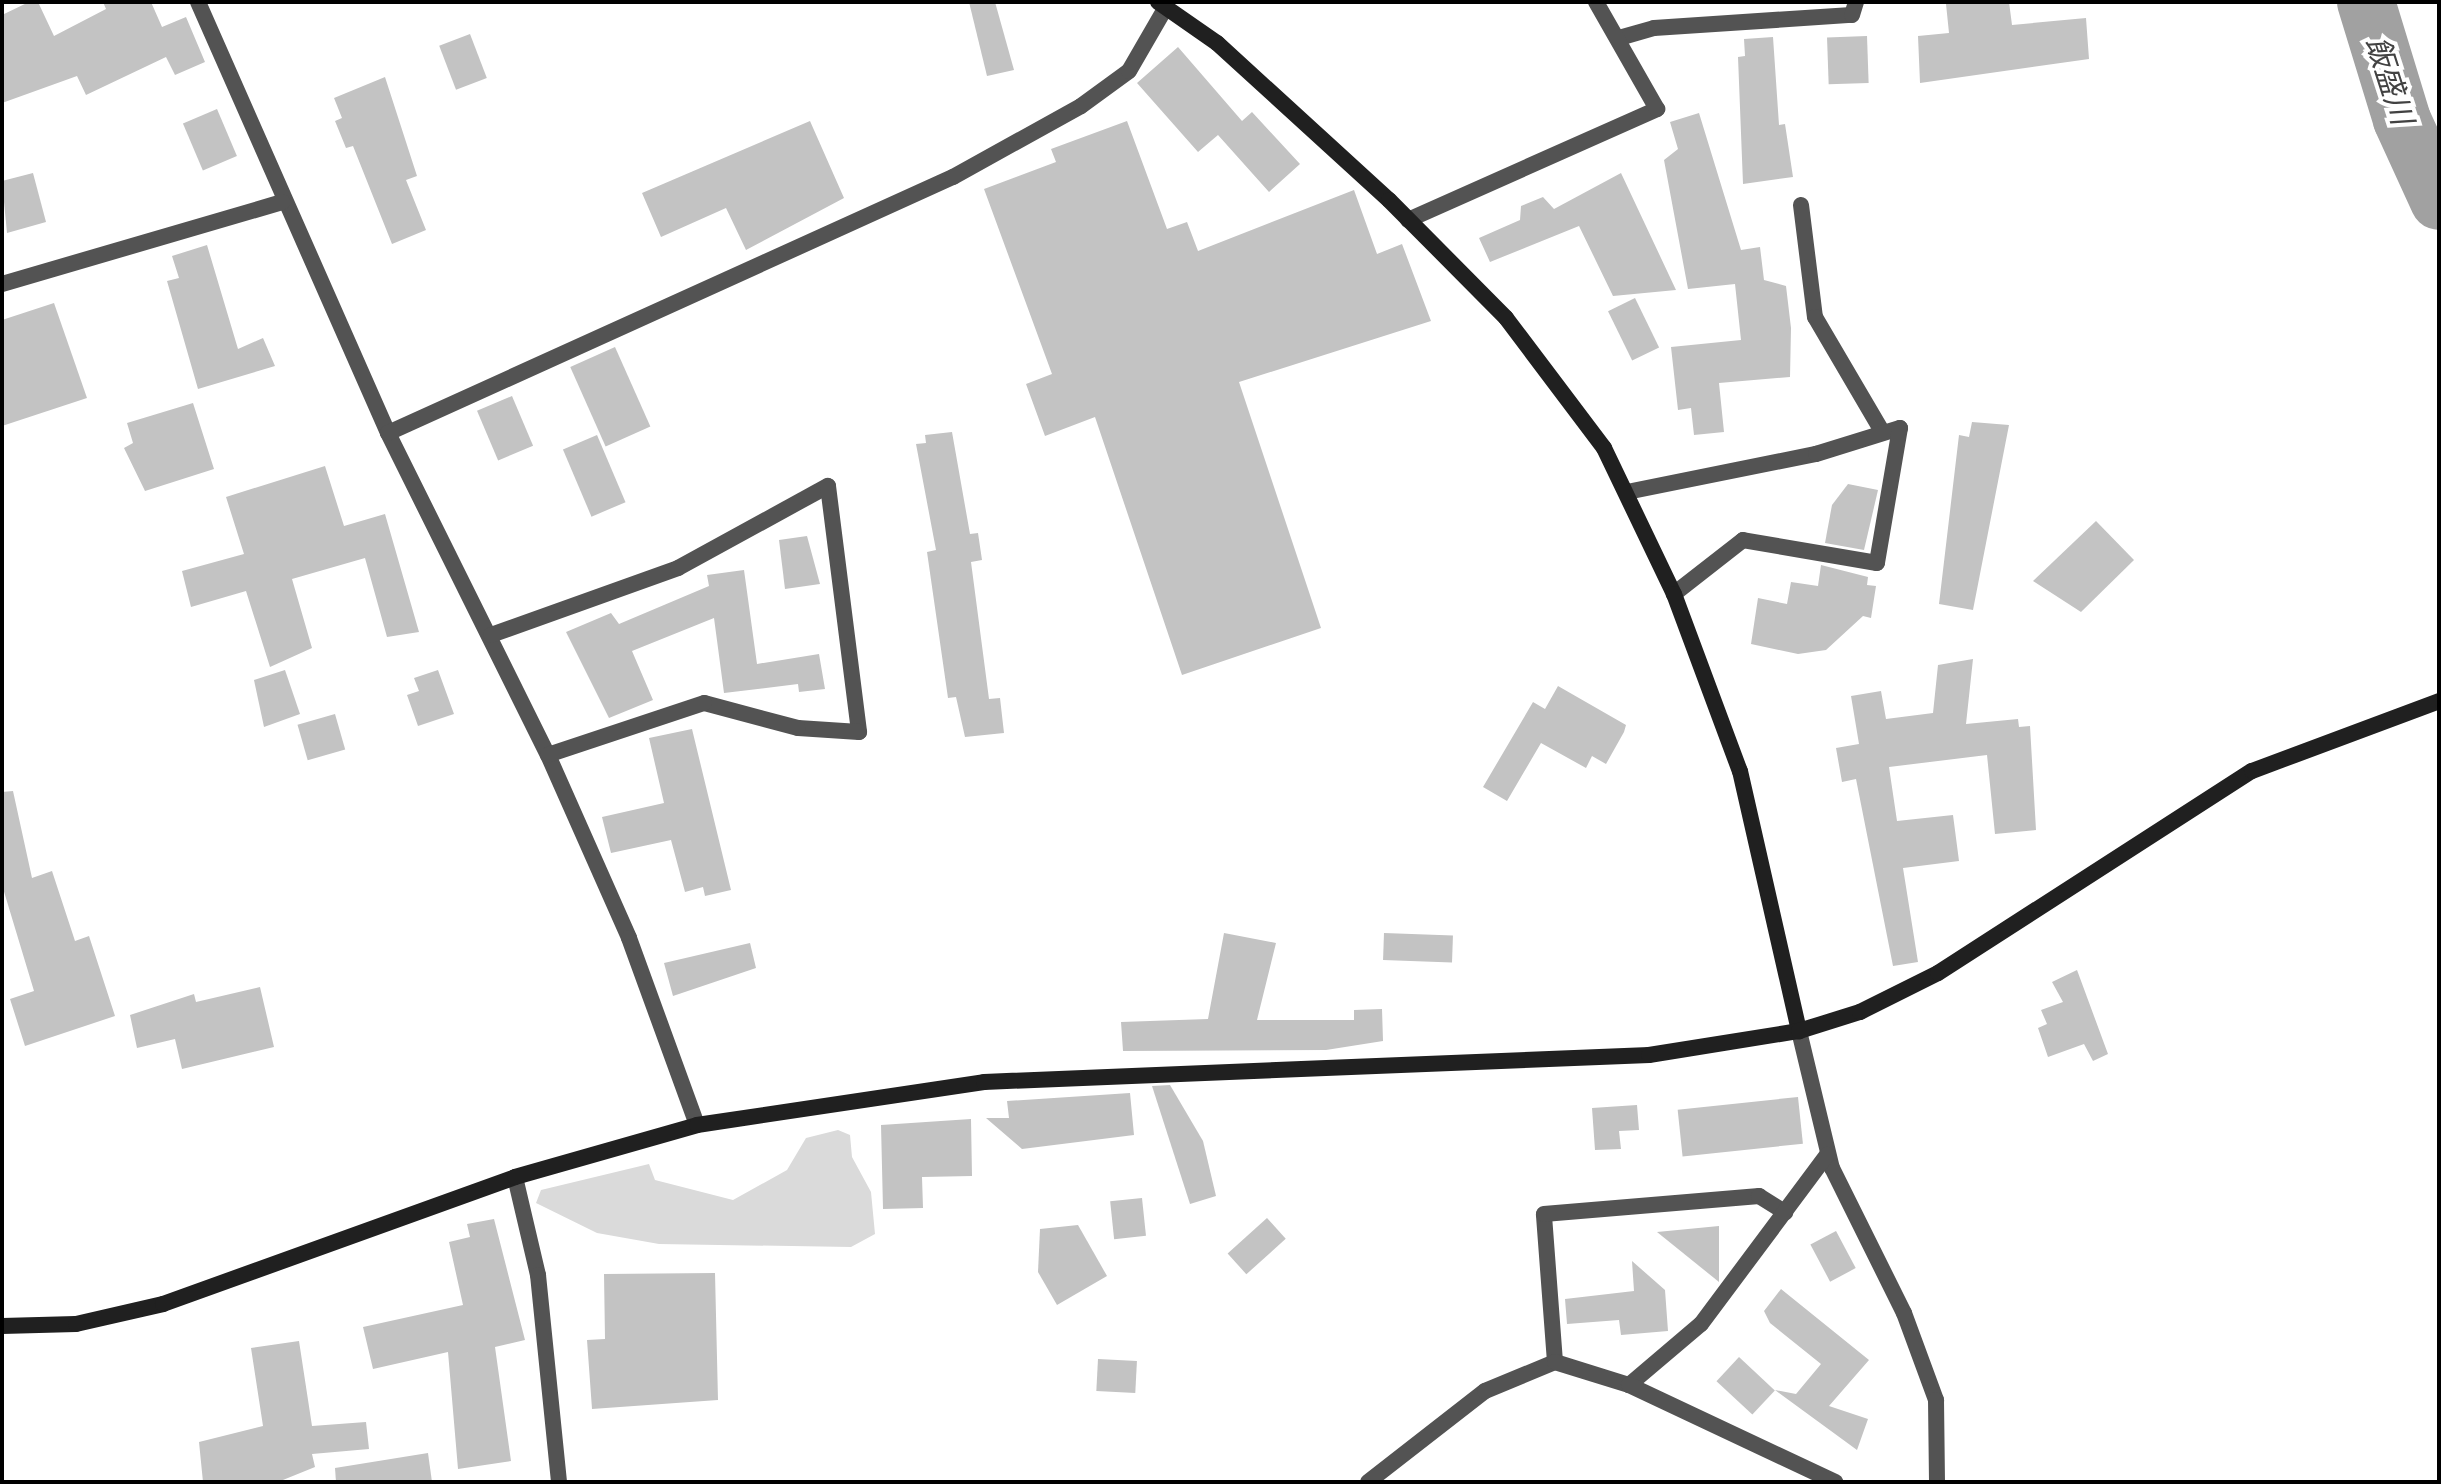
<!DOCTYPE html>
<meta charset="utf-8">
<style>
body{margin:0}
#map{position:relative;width:2441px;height:1484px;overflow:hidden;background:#fff;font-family:Commissioner,"Noto Sans JP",sans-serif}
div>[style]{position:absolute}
.green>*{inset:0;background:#dadada}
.river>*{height:58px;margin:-29px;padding:0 29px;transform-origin:29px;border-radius:29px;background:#a1a1a1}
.building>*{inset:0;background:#c3c3c3;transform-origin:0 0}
.street>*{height:16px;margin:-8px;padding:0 8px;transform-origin:8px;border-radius:8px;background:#535353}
.secondary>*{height:16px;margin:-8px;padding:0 8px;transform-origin:8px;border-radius:8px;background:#202020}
span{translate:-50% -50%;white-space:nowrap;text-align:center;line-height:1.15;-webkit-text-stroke:8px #fff;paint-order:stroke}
.water-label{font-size:30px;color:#424242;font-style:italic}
.frame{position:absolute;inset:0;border:4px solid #000;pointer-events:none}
</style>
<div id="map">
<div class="green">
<div style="clip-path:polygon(838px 1130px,850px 1135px,852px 1157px,871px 1192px,875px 1234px,851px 1247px,659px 1244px,597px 1233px,536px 1203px,541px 1190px,649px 1164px,655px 1180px,733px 1200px,787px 1170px,806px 1138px)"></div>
</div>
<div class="river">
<div style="left:2366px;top:2px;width:123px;rotate:73deg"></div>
<div style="left:2402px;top:120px;width:89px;rotate:65.4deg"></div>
</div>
<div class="building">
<div style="clip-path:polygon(29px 2px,38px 2px,54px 36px,106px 9px,103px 2px,151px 2px,162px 27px,186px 17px,205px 62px,175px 75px,166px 57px,86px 95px,77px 76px,2px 103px,2px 15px)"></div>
<div style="clip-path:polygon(969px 2px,995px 2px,1014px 70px,987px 76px)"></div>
<div style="clip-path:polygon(2009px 2px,2012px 25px,2086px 18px,2089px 59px,1920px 83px,1918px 36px,1949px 33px,1946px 4px)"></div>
<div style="left:470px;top:34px;width:47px;height:33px;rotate:69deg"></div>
<div style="left:1867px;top:36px;width:47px;height:40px;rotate:88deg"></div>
<div style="clip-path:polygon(1773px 37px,1779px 125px,1785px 124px,1793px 177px,1743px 184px,1738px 57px,1745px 56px,1744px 39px)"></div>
<div style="clip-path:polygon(1178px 47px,1242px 121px,1252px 112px,1300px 164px,1269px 192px,1218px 135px,1198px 152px,1137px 83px)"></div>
<div style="clip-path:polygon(385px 77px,417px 176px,406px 180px,426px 230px,392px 244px,353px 146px,346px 148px,335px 121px,342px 118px,334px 98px)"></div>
<div style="left:217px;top:109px;width:51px;height:37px;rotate:67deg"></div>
<div style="clip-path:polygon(1699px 113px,1741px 250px,1760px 247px,1764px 280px,1786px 286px,1791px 328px,1790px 377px,1719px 383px,1724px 432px,1694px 435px,1691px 408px,1678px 410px,1671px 347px,1741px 340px,1735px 284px,1688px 289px,1664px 160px,1678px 149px,1670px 122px)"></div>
<div style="clip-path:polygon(810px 121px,844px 198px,746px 250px,726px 208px,661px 237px,642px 193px)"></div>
<div style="clip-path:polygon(1127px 121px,1167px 229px,1187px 222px,1198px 251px,1354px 190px,1377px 254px,1402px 244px,1431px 321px,1239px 382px,1321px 628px,1182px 675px,1095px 417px,1045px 436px,1026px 384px,1052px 374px,984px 189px,1056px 162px,1051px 149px)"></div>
<div style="clip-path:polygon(33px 173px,46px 222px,7px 233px,2px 181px)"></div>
<div style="clip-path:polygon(1621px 173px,1676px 290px,1613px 296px,1579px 226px,1490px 262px,1479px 238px,1520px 220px,1521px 206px,1543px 197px,1554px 209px)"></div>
<div style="clip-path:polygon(207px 245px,238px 349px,263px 338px,275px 366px,198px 389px,167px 281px,179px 278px,172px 256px)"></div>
<div style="left:1635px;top:298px;width:55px;height:30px;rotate:64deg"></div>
<div style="clip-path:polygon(54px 303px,87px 398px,2px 426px,2px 320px)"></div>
<div style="left:615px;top:347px;width:87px;height:49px;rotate:66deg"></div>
<div style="left:512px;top:396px;width:54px;height:38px;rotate:67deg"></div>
<div style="clip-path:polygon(193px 403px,214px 469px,145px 491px,124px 448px,133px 443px,127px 423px)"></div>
<div style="clip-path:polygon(1972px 422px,2009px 425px,1973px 610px,1939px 604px,1959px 435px,1969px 437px)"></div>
<div style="clip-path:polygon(952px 432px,970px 534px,978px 533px,982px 560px,971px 562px,989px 699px,1000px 698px,1004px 733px,965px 737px,956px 697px,948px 698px,927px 552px,936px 550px,916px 444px,926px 443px,925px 435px)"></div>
<div style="left:597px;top:435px;width:73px;height:37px;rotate:67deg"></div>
<div style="clip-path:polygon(325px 466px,344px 526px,385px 514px,419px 632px,387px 637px,365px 558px,292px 579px,312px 648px,270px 667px,246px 591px,191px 607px,182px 571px,244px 554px,226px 497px)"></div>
<div style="clip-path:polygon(1848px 484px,1878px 490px,1864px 550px,1825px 543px,1832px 505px)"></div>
<div style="clip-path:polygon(2096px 521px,2134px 560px,2081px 612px,2033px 581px)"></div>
<div style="clip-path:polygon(807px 536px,820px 584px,785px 589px,779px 540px)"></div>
<div style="clip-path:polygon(1821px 565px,1868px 577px,1867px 585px,1876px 586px,1871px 618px,1863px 616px,1826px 650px,1798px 654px,1751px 644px,1758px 598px,1787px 604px,1791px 582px,1818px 586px)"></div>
<div style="clip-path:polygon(744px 570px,757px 664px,819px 654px,825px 689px,799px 692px,798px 684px,724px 693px,714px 618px,632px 651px,653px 700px,609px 718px,566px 632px,611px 613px,619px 624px,709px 586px,707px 575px)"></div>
<div style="clip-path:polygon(1973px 659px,1966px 724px,2018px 719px,2019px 727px,2030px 726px,2036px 830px,1995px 834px,1987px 755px,1889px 767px,1897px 821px,1953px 815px,1959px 861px,1903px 868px,1918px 962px,1893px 966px,1856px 779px,1842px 782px,1836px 748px,1859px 744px,1851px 696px,1881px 691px,1886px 719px,1933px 713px,1938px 665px)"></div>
<div style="clip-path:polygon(285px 670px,300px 714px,264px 727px,254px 680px)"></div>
<div style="clip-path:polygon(438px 670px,454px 714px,418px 726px,407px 695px,419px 691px,414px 678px)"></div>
<div style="clip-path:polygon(1558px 686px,1626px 725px,1624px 732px,1606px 764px,1592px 756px,1586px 768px,1541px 743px,1507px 801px,1483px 787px,1533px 702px,1545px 709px)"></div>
<div style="left:335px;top:714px;width:37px;height:39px;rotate:74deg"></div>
<div style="clip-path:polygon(692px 729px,731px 890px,705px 896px,703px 887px,685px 892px,671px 840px,611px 853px,602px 817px,664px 803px,649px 738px)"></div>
<div style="clip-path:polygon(13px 791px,32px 878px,52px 871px,75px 941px,89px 936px,115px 1016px,25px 1046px,10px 999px,34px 991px,2px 885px,2px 792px)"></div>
<div style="clip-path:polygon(1224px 933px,1276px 943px,1257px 1020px,1354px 1020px,1354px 1010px,1382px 1009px,1383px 1041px,1326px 1050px,1123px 1051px,1121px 1022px,1208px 1019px)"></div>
<div style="left:1384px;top:933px;width:69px;height:27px;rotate:2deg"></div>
<div style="clip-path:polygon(750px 943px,756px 968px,673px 996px,664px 963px)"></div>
<div style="clip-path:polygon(2077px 970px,2108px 1054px,2093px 1061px,2084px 1044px,2048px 1057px,2038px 1028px,2047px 1024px,2041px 1010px,2063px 1002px,2052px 982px)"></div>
<div style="clip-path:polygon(260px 987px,274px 1047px,182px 1069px,175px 1039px,137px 1048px,130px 1015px,194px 994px,196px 1002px)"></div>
<div style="clip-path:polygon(1170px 1085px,1203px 1141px,1216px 1196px,1190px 1204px,1152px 1086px)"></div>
<div style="clip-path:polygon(1130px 1093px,1134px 1135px,1022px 1149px,986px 1118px,1009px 1118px,1007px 1101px)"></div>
<div style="left:1798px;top:1097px;width:47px;height:121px;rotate:84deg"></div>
<div style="clip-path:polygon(1637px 1105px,1639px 1130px,1619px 1131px,1621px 1149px,1595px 1150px,1592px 1108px)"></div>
<div style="clip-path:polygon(971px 1119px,972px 1176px,922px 1177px,923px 1208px,883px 1209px,881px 1125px)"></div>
<div style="left:1142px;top:1198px;width:38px;height:32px;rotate:84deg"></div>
<div style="left:1267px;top:1218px;width:28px;height:53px;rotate:48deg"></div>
<div style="clip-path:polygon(494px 1219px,525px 1340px,495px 1347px,511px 1461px,458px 1469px,448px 1352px,373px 1369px,363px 1327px,463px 1305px,449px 1242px,470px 1237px,467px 1224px)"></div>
<div style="clip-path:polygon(1078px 1225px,1107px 1276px,1057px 1305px,1038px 1272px,1040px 1229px)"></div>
<div style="clip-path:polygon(1719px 1226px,1719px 1282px,1657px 1232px)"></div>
<div style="left:1836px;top:1231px;width:42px;height:29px;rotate:62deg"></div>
<div style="clip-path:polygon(1632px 1261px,1665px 1290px,1668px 1331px,1621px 1335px,1619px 1320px,1567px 1324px,1565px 1299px,1634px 1291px)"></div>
<div style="clip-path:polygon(715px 1273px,718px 1400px,592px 1409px,587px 1340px,605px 1339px,604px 1274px)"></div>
<div style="clip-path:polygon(1781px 1289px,1869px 1360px,1829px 1406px,1868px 1419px,1857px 1450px,1775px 1390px,1796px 1394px,1821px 1364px,1770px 1323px,1764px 1311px)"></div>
<div style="clip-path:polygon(299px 1341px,312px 1426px,366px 1422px,369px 1449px,312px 1454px,315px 1467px,278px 1482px,203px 1482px,199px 1442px,263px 1426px,251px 1348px)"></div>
<div style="left:1739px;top:1357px;width:49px;height:33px;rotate:43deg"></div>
<div style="left:1098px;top:1359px;width:39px;height:32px;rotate:3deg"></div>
<div style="clip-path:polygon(428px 1453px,432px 1482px,336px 1482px,335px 1468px)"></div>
</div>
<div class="street">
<div style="left:198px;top:2px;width:471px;rotate:66.2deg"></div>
<div style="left:388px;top:433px;width:360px;rotate:63.6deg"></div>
<div style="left:548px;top:755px;width:200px;rotate:66.1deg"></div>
<div style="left:629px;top:938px;width:199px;rotate:70deg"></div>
<div style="left:1619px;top:38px;width:36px;rotate:-16deg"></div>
<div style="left:1654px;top:28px;width:198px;rotate:-3.8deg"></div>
<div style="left:1852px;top:15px;width:14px;rotate:-73deg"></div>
<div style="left:1801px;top:205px;width:113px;rotate:82.9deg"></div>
<div style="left:1815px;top:317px;width:134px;rotate:59.6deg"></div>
<div style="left:1408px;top:220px;width:273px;rotate:-24deg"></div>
<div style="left:1657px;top:109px;width:123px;rotate:-119.7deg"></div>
<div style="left:2px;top:284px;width:292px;rotate:-16.3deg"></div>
<div style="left:388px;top:433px;width:620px;rotate:-24.38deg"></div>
<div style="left:953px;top:177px;width:146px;rotate:-29deg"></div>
<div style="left:1081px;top:106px;width:59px;rotate:-36.1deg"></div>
<div style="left:1129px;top:71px;width:74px;rotate:-60deg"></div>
<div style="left:1627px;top:492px;width:193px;rotate:-11.4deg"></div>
<div style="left:1816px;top:454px;width:88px;rotate:-17.2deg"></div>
<div style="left:1900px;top:428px;width:137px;rotate:99.7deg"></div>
<div style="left:1877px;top:563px;width:136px;rotate:-170.3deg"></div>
<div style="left:1743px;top:540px;width:88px;rotate:142deg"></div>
<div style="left:491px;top:635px;width:199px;rotate:-19.7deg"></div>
<div style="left:678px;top:568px;width:171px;rotate:-28.7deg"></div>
<div style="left:828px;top:486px;width:248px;rotate:82.8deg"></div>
<div style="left:859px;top:732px;width:61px;rotate:-176.2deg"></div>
<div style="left:798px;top:728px;width:97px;rotate:-165.1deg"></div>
<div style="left:704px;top:703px;width:164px;rotate:161.6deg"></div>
<div style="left:1799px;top:1031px;width:141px;rotate:76.5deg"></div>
<div style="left:1832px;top:1168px;width:162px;rotate:63.6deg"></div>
<div style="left:1904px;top:1313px;width:93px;rotate:69.8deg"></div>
<div style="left:1936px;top:1400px;width:82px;rotate:89.3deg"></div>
<div style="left:515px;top:1177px;width:101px;rotate:76.8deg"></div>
<div style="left:538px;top:1275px;width:208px;rotate:84.2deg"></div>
<div style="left:1555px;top:1362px;width:148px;rotate:-94.3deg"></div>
<div style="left:1544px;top:1214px;width:216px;rotate:-4.8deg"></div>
<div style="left:1759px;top:1196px;width:31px;rotate:32deg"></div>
<div style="left:1629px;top:1385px;width:94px;rotate:-40.3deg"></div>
<div style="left:1701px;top:1324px;width:211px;rotate:-53.3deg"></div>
<div style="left:1368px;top:1482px;width:148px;rotate:-37.9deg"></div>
<div style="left:1485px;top:1391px;width:76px;rotate:-22.5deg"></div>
<div style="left:1555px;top:1362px;width:77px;rotate:17.3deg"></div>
<div style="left:1629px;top:1385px;width:228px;rotate:25.2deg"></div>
</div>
<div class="secondary">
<div style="left:1158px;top:2px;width:72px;rotate:34.8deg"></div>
<div style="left:1217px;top:43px;width:233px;rotate:42.4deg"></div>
<div style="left:1389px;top:200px;width:166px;rotate:45.2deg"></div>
<div style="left:1506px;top:318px;width:163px;rotate:53deg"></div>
<div style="left:1604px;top:448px;width:162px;rotate:64.4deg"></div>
<div style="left:1674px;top:594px;width:189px;rotate:69.6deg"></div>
<div style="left:1740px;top:771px;width:267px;rotate:77.2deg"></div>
<div style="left:2px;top:1326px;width:74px;rotate:-1.5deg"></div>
<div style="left:76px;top:1324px;width:89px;rotate:-12.9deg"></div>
<div style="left:163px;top:1304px;width:374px;rotate:-19.8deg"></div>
<div style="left:515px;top:1177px;width:189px;rotate:-15.9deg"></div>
<div style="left:697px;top:1125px;width:290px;rotate:-8.5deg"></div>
<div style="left:984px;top:1082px;width:666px;rotate:-2.33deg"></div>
<div style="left:1649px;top:1055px;width:152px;rotate:-9.1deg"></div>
<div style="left:1799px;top:1031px;width:64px;rotate:-17.3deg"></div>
<div style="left:1860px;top:1012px;width:87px;rotate:-26.6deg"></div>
<div style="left:1938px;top:973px;width:373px;rotate:-32.8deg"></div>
<div style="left:2252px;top:771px;width:200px;rotate:-20.5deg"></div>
</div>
<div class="water-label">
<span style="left:2391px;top:80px;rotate:72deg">飯盛川</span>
</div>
<div class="frame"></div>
</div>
